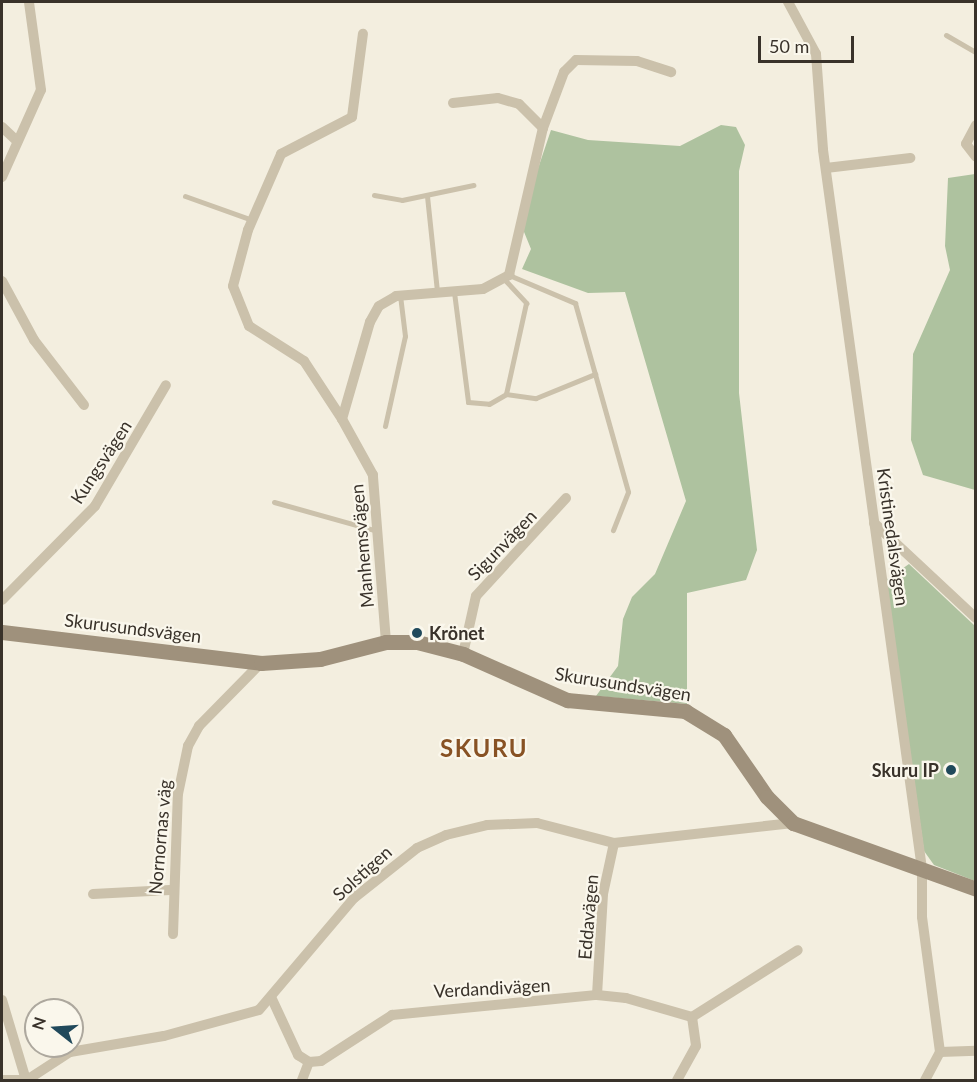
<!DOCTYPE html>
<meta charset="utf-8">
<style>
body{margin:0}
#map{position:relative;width:977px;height:1082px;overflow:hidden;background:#f3eedf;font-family:Lato,sans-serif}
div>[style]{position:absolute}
.green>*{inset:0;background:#aec29f}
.lane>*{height:5px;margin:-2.5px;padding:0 2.5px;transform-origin:2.5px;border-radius:2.5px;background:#cbc1ab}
.street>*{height:10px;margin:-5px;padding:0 5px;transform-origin:5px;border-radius:5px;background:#cbc1ab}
.secondary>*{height:15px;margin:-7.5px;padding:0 7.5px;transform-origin:7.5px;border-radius:7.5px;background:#9f917c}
.dots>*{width:16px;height:16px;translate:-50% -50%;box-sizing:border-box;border:3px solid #faf7ec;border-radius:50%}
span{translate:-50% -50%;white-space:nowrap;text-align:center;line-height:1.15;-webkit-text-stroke:4.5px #faf7ec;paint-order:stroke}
.street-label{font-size:18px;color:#39322a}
.poi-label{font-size:18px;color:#39322a;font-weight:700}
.left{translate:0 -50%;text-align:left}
.right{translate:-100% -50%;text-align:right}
.district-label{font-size:24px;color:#885224;font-weight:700;letter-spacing:1.5px}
.frame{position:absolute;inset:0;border:3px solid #39322a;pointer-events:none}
.north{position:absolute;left:24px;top:998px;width:60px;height:60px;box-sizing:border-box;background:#faf7ec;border:2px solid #ada89e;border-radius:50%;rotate:287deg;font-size:16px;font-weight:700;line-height:24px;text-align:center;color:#39322a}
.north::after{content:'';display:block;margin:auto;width:21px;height:27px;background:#20495b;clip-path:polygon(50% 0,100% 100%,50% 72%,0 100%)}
.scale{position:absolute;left:758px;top:36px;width:96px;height:27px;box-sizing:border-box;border:3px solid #39322a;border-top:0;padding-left:8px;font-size:18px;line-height:21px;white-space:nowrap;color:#39322a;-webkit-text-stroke:4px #faf7ec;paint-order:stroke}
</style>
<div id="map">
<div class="green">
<div style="clip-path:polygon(721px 125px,736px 127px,745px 145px,739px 171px,739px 393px,757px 550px,746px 580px,687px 593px,687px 704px,596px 696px,618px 666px,623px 619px,632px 597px,655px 574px,686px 501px,625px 292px,588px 293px,522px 269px,531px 249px,522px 227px,527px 201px,551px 130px,588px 140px,680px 146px)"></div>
<div style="clip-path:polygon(975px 174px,976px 174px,975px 490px,923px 475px,911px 440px,913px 354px,950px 270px,945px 246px,948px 178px)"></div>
<div style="clip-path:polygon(909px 564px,975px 626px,975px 881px,934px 865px,924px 851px,886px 580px)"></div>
</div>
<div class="lane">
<div style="left:946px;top:35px;width:34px;rotate:30deg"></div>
<div style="left:374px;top:195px;width:28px;rotate:10deg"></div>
<div style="left:402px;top:200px;width:73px;rotate:-11.9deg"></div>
<div style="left:185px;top:196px;width:71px;rotate:19.7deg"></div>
<div style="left:427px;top:196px;width:96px;rotate:84deg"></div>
<div style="left:509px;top:275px;width:72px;rotate:23deg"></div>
<div style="left:575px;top:303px;width:196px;rotate:74.3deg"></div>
<div style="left:628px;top:492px;width:41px;rotate:111.5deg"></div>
<div style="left:504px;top:279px;width:33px;rotate:47deg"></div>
<div style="left:526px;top:303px;width:93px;rotate:102.4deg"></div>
<div style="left:454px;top:292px;width:111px;rotate:82.7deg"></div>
<div style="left:468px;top:402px;width:21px;rotate:5deg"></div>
<div style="left:489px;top:404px;width:20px;rotate:-30deg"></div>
<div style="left:506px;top:394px;width:30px;rotate:8deg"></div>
<div style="left:536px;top:398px;width:64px;rotate:-22.1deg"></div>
<div style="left:385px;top:426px;width:92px;rotate:-77.5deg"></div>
<div style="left:405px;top:336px;width:41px;rotate:-97deg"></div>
<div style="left:274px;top:502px;width:108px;rotate:15.6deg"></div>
</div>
<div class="street">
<div style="left:788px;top:2px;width:59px;rotate:61.7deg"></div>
<div style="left:816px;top:54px;width:96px;rotate:85.8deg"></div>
<div style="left:823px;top:150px;width:726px;rotate:82.16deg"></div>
<div style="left:922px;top:869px;width:48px;rotate:90deg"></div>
<div style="left:922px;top:917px;width:136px;rotate:82.4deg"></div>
<div style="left:940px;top:1052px;width:32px;rotate:118deg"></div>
<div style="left:453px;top:103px;width:45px;rotate:-6.3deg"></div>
<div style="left:498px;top:98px;width:22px;rotate:16deg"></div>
<div style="left:519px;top:104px;width:34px;rotate:45deg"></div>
<div style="left:976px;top:125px;width:21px;rotate:118deg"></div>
<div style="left:966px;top:144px;width:16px;rotate:52deg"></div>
<div style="left:2px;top:127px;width:21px;rotate:43deg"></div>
<div style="left:826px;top:168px;width:85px;rotate:-6.8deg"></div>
<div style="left:2px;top:177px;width:95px;rotate:-65.9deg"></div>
<div style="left:41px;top:90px;width:89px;rotate:-97.8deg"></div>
<div style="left:2px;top:281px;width:67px;rotate:61.5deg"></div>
<div style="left:34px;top:340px;width:82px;rotate:52.4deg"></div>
<div style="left:342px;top:419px;width:69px;rotate:-123.2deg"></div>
<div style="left:304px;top:361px;width:65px;rotate:-147.5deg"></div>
<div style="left:249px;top:326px;width:43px;rotate:-111.8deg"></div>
<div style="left:233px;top:286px;width:58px;rotate:-75deg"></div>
<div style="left:248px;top:230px;width:83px;rotate:-66.5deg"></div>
<div style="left:281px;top:154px;width:80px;rotate:-27.5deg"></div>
<div style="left:352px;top:117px;width:84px;rotate:-82.5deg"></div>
<div style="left:874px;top:523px;width:139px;rotate:43deg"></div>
<div style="left:2px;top:600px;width:132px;rotate:-45.3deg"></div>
<div style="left:95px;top:506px;width:140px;rotate:-59.6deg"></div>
<div style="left:386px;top:642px;width:168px;rotate:-94.5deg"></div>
<div style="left:373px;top:475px;width:64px;rotate:-119deg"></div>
<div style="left:342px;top:419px;width:101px;rotate:-73.9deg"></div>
<div style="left:370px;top:322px;width:18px;rotate:-61deg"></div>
<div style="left:379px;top:306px;width:20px;rotate:-30deg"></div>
<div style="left:396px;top:296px;width:87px;rotate:-4.6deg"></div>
<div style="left:483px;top:289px;width:30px;rotate:-28deg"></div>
<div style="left:509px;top:275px;width:151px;rotate:-77deg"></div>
<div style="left:543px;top:128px;width:60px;rotate:-69.4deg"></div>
<div style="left:564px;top:72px;width:17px;rotate:-45deg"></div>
<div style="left:576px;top:60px;width:61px;rotate:0.9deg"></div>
<div style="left:637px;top:61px;width:36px;rotate:18deg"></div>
<div style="left:463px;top:654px;width:59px;rotate:-77.4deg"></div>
<div style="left:476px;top:596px;width:133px;rotate:-47.4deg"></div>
<div style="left:93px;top:894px;width:77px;rotate:-3deg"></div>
<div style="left:173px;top:934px;width:140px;rotate:-88deg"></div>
<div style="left:178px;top:794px;width:49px;rotate:-78.2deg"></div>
<div style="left:188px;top:746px;width:23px;rotate:-61deg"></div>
<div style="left:199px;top:726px;width:88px;rotate:-45.5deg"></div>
<div style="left:597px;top:995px;width:101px;rotate:-86.6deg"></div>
<div style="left:603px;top:894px;width:52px;rotate:-77.8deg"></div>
<div style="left:272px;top:999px;width:62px;rotate:65.1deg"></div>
<div style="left:298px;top:1055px;width:13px;rotate:32deg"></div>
<div style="left:309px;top:1062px;width:12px;rotate:-5deg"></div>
<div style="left:321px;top:1061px;width:85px;rotate:-32.9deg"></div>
<div style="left:392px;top:1015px;width:206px;rotate:-5.6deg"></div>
<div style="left:597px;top:995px;width:29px;rotate:6deg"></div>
<div style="left:626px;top:998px;width:69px;rotate:16.1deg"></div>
<div style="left:692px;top:1017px;width:29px;rotate:82deg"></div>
<div style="left:696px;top:1046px;width:39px;rotate:119deg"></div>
<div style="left:2px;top:1000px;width:84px;rotate:73.3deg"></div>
<div style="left:692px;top:1017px;width:125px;rotate:-32.3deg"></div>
<div style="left:940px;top:1052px;width:36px;rotate:-2deg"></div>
<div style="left:2px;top:1080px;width:25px"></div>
<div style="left:27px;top:1080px;width:51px;rotate:-33.1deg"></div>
<div style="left:70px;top:1052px;width:95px;rotate:-9.7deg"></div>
<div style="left:164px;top:1036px;width:98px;rotate:-15.3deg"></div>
<div style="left:259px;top:1010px;width:147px;rotate:-49.7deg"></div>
<div style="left:354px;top:898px;width:80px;rotate:-38.4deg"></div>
<div style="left:417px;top:848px;width:32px;rotate:-24deg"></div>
<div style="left:446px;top:835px;width:42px;rotate:-13.7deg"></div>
<div style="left:487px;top:825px;width:50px;rotate:-2.3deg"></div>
<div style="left:537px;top:823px;width:80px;rotate:14.6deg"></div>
<div style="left:614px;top:843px;width:180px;rotate:-6.4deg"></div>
<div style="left:302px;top:1080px;width:19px;rotate:-69deg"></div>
</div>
<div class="secondary">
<div style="left:2px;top:632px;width:261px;rotate:6.8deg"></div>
<div style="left:261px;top:663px;width:59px;rotate:-3.9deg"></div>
<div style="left:320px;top:659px;width:68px;rotate:-14.4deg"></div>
<div style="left:386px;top:642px;width:31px"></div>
<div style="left:417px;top:642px;width:48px;rotate:14.6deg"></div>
<div style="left:463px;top:654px;width:114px;rotate:23.9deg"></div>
<div style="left:567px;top:700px;width:119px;rotate:5.3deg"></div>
<div style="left:685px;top:711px;width:46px;rotate:31.6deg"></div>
<div style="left:724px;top:735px;width:75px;rotate:55.3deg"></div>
<div style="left:767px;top:797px;width:37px;rotate:45deg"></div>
<div style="left:793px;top:823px;width:195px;rotate:19.8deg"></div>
</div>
<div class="dots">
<div style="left:417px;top:633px;background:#20495b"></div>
<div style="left:951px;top:770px;background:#20495b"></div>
</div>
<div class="street-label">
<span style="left:101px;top:462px;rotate:-57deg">Kungsvägen</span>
<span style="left:893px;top:537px;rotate:82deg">Kristinedalsvägen</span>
<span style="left:502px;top:545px;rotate:-46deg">Sigunvägen</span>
<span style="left:362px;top:546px;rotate:-95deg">Manhemsvägen</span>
<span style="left:133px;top:628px;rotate:7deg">Skurusundsvägen</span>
<span style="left:623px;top:684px;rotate:9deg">Skurusundsvägen</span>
<span style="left:160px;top:837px;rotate:-85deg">Nornornas väg</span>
<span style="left:362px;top:873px;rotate:-42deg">Solstigen</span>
<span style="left:588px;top:917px;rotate:-85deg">Eddavägen</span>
<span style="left:492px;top:988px;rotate:-3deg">Verdandivägen</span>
</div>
<div class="poi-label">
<span class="left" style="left:429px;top:633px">Krönet</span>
<span class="right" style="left:939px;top:770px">Skuru IP</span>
</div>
<div class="district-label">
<span style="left:484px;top:748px">SKURU</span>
</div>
<div class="frame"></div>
<div class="north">N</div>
<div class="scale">50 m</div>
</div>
